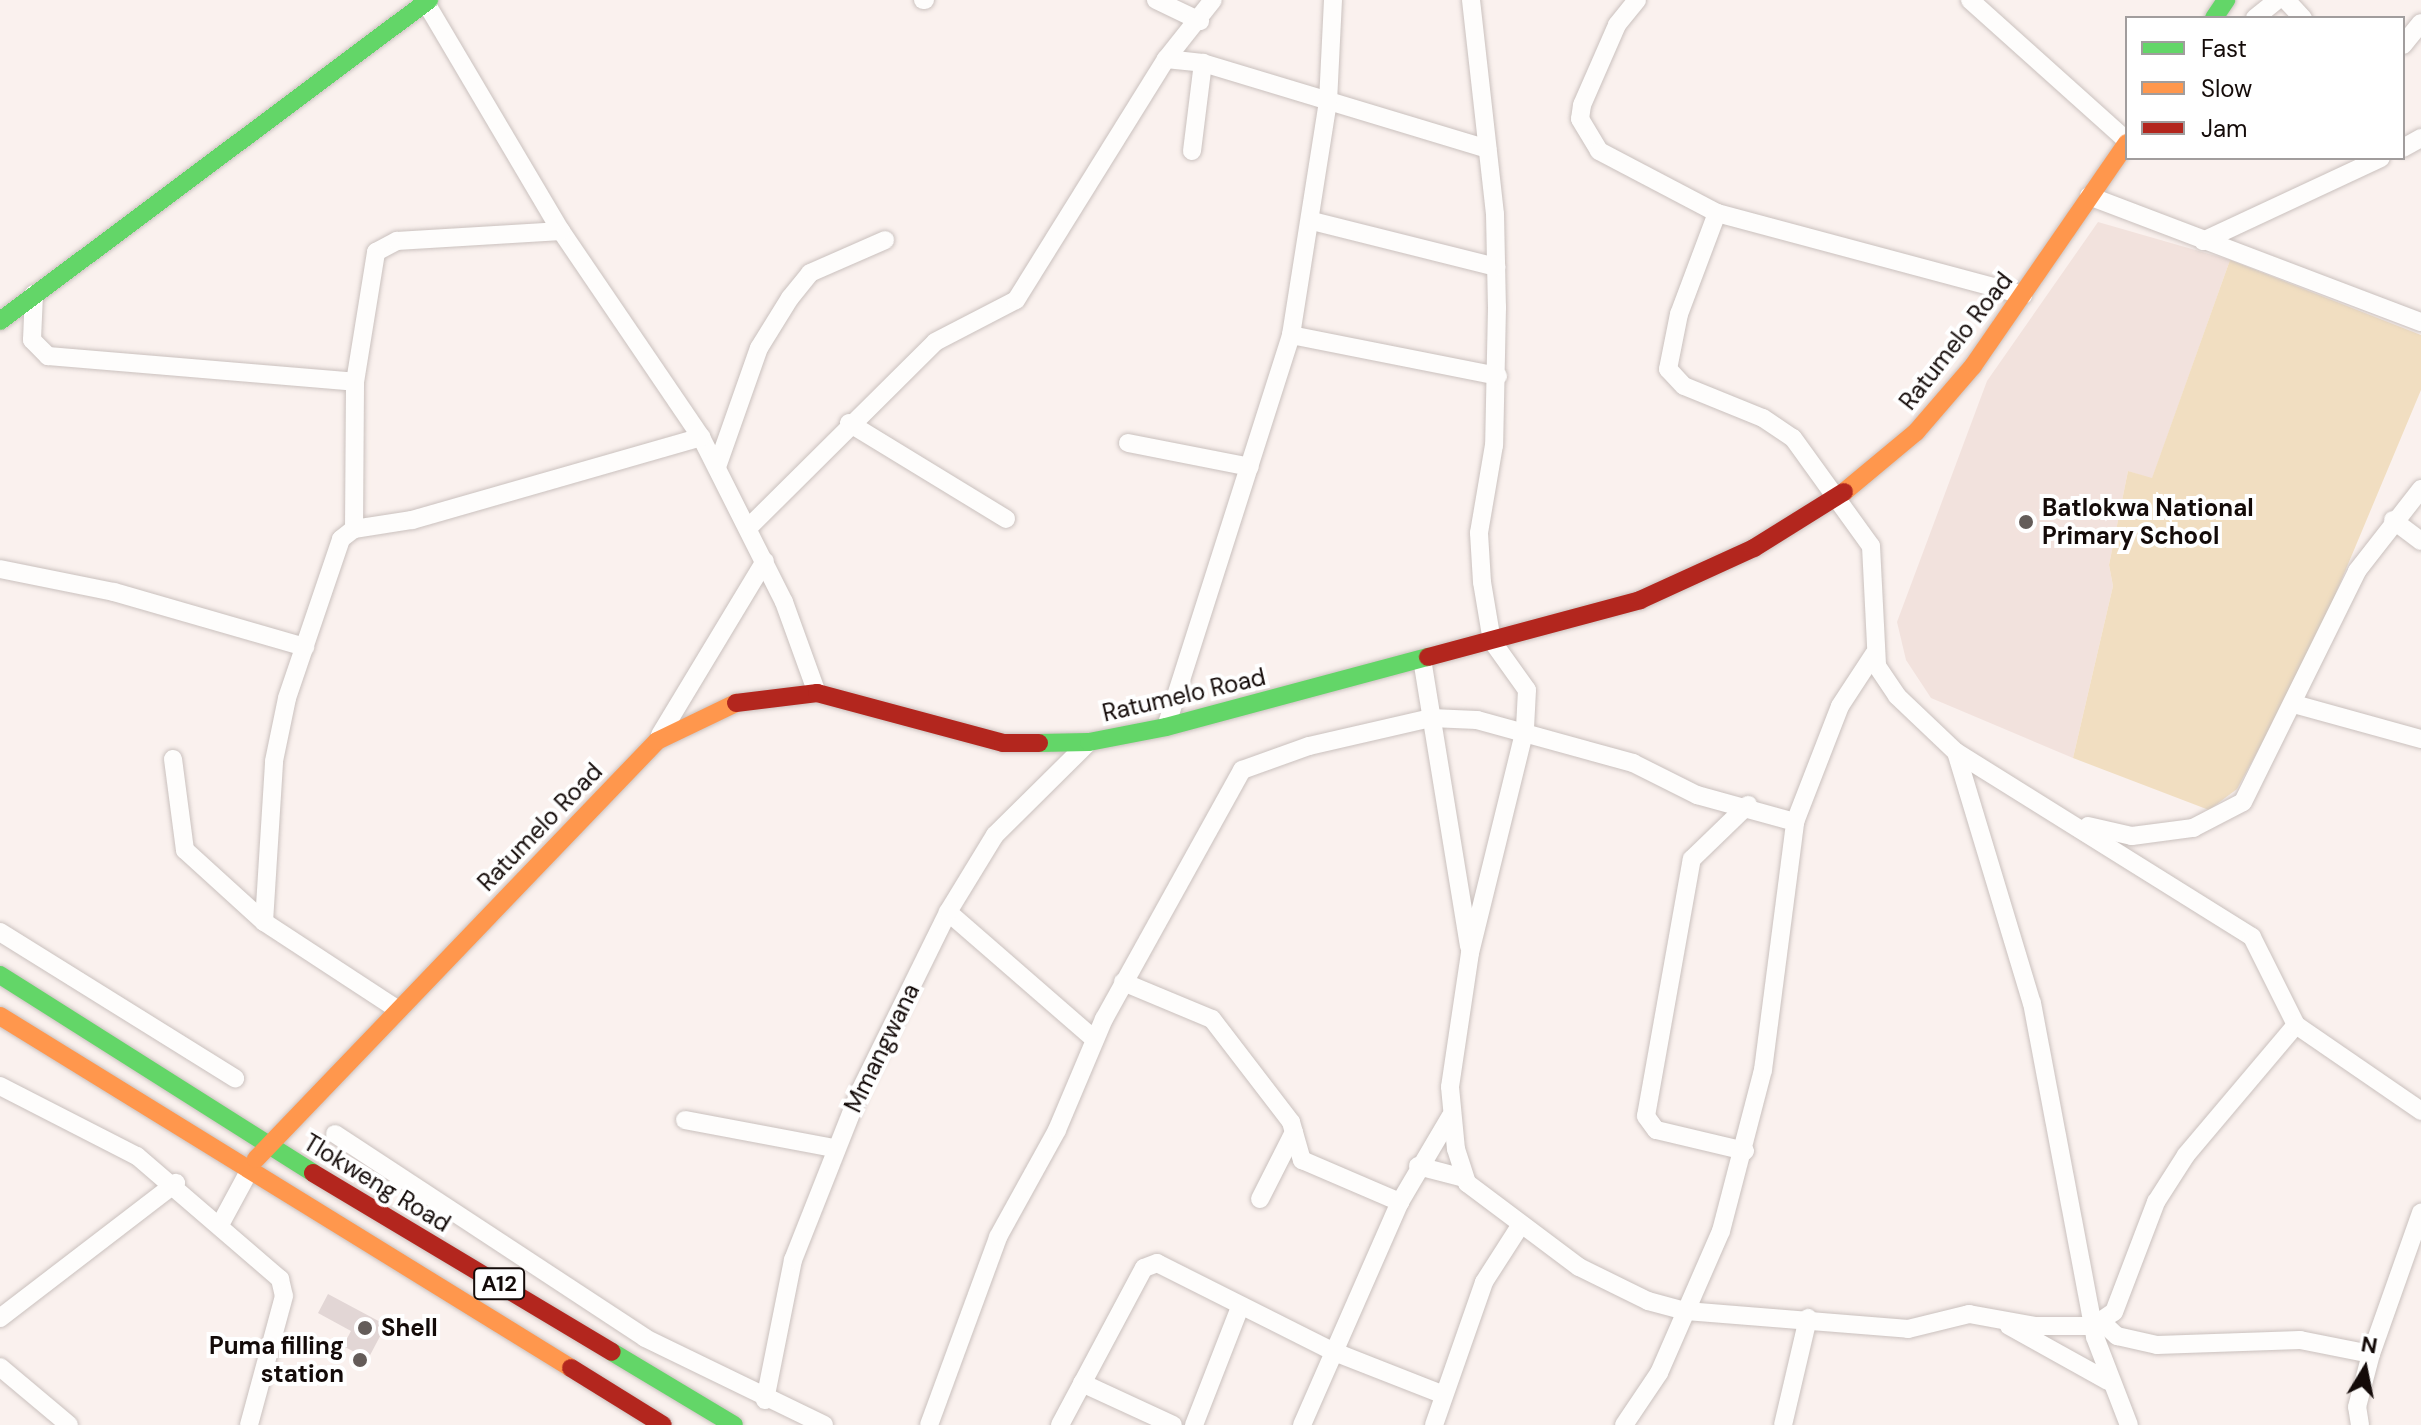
<!DOCTYPE html>
<style>
body{margin:0}
#map{position:relative;width:2421px;height:1425px;overflow:hidden;background:#faf1ee;font-family:"DM Sans",sans-serif}
div>[style]{position:absolute}
.built>*{inset:0;background:#f2e2dd}
.green>*{inset:0;background:#f1dec1}
.building>*{inset:0;background:#e2d6d5}
.roads{filter:drop-shadow(0 0 2px #cac1be) drop-shadow(0 0 2px #cac1be)}
.street>*{height:18px;margin:-9px;padding:0 9px;transform-origin:9px;border-radius:9px;background:#fefdfc}
.fast>*{height:18px;margin:-9px;padding:0 9px;transform-origin:9px;border-radius:9px;background:#63d668}
.slow>*{height:18px;margin:-9px;padding:0 9px;transform-origin:9px;border-radius:9px;background:#ff974d}
.jam>*{height:18px;margin:-9px;padding:0 9px;transform-origin:9px;border-radius:9px;background:#b3261e}
.dots>*{width:22px;height:22px;translate:-50% -50%;box-sizing:border-box;border:4px solid #fff;border-radius:50%}
span{translate:-50% -50%;white-space:nowrap;text-align:center;line-height:1.15;-webkit-text-stroke:8px #fff;paint-order:stroke}
.shield-label span{padding:2px 6px;background:#fff;border:2px solid;border-radius:6px;-webkit-text-stroke-width:0}
.shield-label{font-size:22px;color:#140b09;font-weight:700}
.street-label{font-size:24px;color:#140b09}
.poi-label{font-size:24px;color:#140b09;font-weight:700}
.left{translate:0 -50%;text-align:left}
.right{translate:-100% -50%;text-align:right}
.legend{position:absolute;left:2125px;top:16px;width:280px;height:144px;box-sizing:border-box;background:#fff;border:2px solid #a19d9d;margin:0;padding:10px 14px;list-style:none;font-size:24px;color:#140b09}
.legend li{display:flex;align-items:center;gap:16px;height:40px}
.legend b{width:40px;border:2px solid #a19d9d}
.north{position:absolute;left:2325px;top:1329px;width:80px;height:80px;-webkit-text-stroke:6px #fff;paint-order:stroke;rotate:10deg;font-size:22px;font-weight:700;line-height:32px;text-align:center;color:#140b09}
.north::after{content:'';display:block;margin:auto;width:28px;height:36px;background:#140b09;clip-path:polygon(50% 0,100% 100%,50% 72%,0 100%)}
</style>
<div id="map">
<div class="built">
<div style="clip-path:polygon(2098px 222px,2230px 260px,2152px 479px,2128px 471px,2109px 565px,2113px 586px,2073px 758px,1931px 698px,1906px 660px,1897px 622px,1987px 381px)"></div>
</div>
<div class="green">
<div style="clip-path:polygon(2230px 260px,2421px 335px,2421px 390px,2310px 655px,2237px 789px,2209px 810px,2073px 758px,2113px 586px,2109px 565px,2128px 471px,2152px 478px)"></div>
</div>
<div class="building">
<div style="clip-path:polygon(328px 1294px,386px 1325px,368px 1359px,343px 1346px,351px 1331px,318px 1313px)"></div>
</div>
<div class="roads">
<div class="street">
<div style="left:923px;top:0;width:2px"></div>
<div style="left:1156px;top:0;width:49px;rotate:25.5deg"></div>
<div style="left:1471px;top:0;width:215px;rotate:83.6deg"></div>
<div style="left:1495px;top:214px;width:93px;rotate:88.8deg"></div>
<div style="left:1497px;top:307px;width:138px;rotate:91.2deg"></div>
<div style="left:1494px;top:445px;width:89px;rotate:99.7deg"></div>
<div style="left:1479px;top:533px;width:49px;rotate:86.5deg"></div>
<div style="left:1482px;top:582px;width:60px;rotate:80.4deg"></div>
<div style="left:1492px;top:641px;width:60px;rotate:54.5deg"></div>
<div style="left:1527px;top:690px;width:39px;rotate:93deg"></div>
<div style="left:1525px;top:729px;width:231px;rotate:103.8deg"></div>
<div style="left:1470px;top:953px;width:135px;rotate:98.5deg"></div>
<div style="left:1450px;top:1087px;width:62px;rotate:84.5deg"></div>
<div style="left:1456px;top:1149px;width:36px;rotate:72deg"></div>
<div style="left:1467px;top:1183px;width:140px;rotate:36.9deg"></div>
<div style="left:1579px;top:1267px;width:77px;rotate:26.2deg"></div>
<div style="left:1648px;top:1301px;width:39px;rotate:15deg"></div>
<div style="left:1686px;top:1311px;width:223px;rotate:4.6deg"></div>
<div style="left:1908px;top:1329px;width:63px;rotate:-13.8deg"></div>
<div style="left:1969px;top:1314px;width:68px;rotate:10.2deg"></div>
<div style="left:2036px;top:1326px;width:57px"></div>
<div style="left:2093px;top:1326px;width:25px;rotate:-34deg"></div>
<div style="left:2114px;top:1312px;width:118px;rotate:-69.1deg"></div>
<div style="left:2156px;top:1202px;width:56px;rotate:-57.4deg"></div>
<div style="left:2186px;top:1155px;width:170px;rotate:-49.8deg"></div>
<div style="left:1637px;top:0;width:32px;rotate:129deg"></div>
<div style="left:1617px;top:25px;width:87px;rotate:113.6deg"></div>
<div style="left:1582px;top:105px;width:14px;rotate:98deg"></div>
<div style="left:1580px;top:119px;width:37px;rotate:59deg"></div>
<div style="left:1599px;top:151px;width:133px;rotate:27.7deg"></div>
<div style="left:1717px;top:213px;width:317px;rotate:15deg"></div>
<div style="left:1970px;top:0;width:211px;rotate:41.9deg"></div>
<div style="left:2286px;top:0;width:25px;rotate:47deg"></div>
<div style="left:426px;top:3px;width:265px;rotate:59.4deg"></div>
<div style="left:561px;top:231px;width:249px;rotate:55.8deg"></div>
<div style="left:701px;top:437px;width:185px;rotate:63.3deg"></div>
<div style="left:784px;top:602px;width:97px;rotate:70.1deg"></div>
<div style="left:2255px;top:18px;width:28px;rotate:-39deg"></div>
<div style="left:2403px;top:45px;width:28px;rotate:-51deg"></div>
<div style="left:1166px;top:59px;width:37px;rotate:6deg"></div>
<div style="left:1203px;top:63px;width:297px;rotate:16.8deg"></div>
<div style="left:2403px;top:148px;width:21px;rotate:-29deg"></div>
<div style="left:1192px;top:151px;width:89px;rotate:-82.9deg"></div>
<div style="left:2089px;top:196px;width:355px;rotate:20.8deg"></div>
<div style="left:1717px;top:213px;width:108px;rotate:110.6deg"></div>
<div style="left:1679px;top:314px;width:56px;rotate:101.3deg"></div>
<div style="left:1668px;top:369px;width:23px;rotate:47deg"></div>
<div style="left:1684px;top:386px;width:85px;rotate:22.1deg"></div>
<div style="left:1763px;top:418px;width:36px;rotate:34deg"></div>
<div style="left:1793px;top:438px;width:133px;rotate:54.2deg"></div>
<div style="left:1871px;top:546px;width:120px;rotate:87.1deg"></div>
<div style="left:1877px;top:666px;width:36px;rotate:56deg"></div>
<div style="left:1897px;top:696px;width:81px;rotate:43.5deg"></div>
<div style="left:1956px;top:752px;width:262px;rotate:73.2deg"></div>
<div style="left:2032px;top:1003px;width:340px;rotate:79.3deg"></div>
<div style="left:2095px;top:1337px;width:94px;rotate:68.9deg"></div>
<div style="left:1312px;top:221px;width:190px;rotate:14deg"></div>
<div style="left:2203px;top:241px;width:196px;rotate:-25deg"></div>
<div style="left:34px;top:294px;width:46px;rotate:92.5deg"></div>
<div style="left:32px;top:340px;width:23px;rotate:45deg"></div>
<div style="left:48px;top:356px;width:308px;rotate:4.8deg"></div>
<div style="left:1291px;top:335px;width:211px;rotate:11.2deg"></div>
<div style="left:849px;top:423px;width:184px;rotate:31.4deg"></div>
<div style="left:1128px;top:443px;width:124px;rotate:11.1deg"></div>
<div style="left:717px;top:467px;width:126px;rotate:-70.6deg"></div>
<div style="left:759px;top:348px;width:59px;rotate:-58.2deg"></div>
<div style="left:790px;top:298px;width:32px;rotate:-51deg"></div>
<div style="left:810px;top:273px;width:82px;rotate:-23.7deg"></div>
<div style="left:2393px;top:520px;width:35px;rotate:37deg"></div>
<div style="left:749px;top:527px;width:262px;rotate:-44.8deg"></div>
<div style="left:935px;top:342px;width:91px;rotate:-27.4deg"></div>
<div style="left:1016px;top:300px;width:284px;rotate:-58.1deg"></div>
<div style="left:1166px;top:59px;width:75px;rotate:-51.5deg"></div>
<div style="left:354px;top:529px;width:147px;rotate:-89.6deg"></div>
<div style="left:355px;top:382px;width:132px;rotate:-80.8deg"></div>
<div style="left:376px;top:252px;width:24px;rotate:-28deg"></div>
<div style="left:397px;top:241px;width:164px;rotate:-3.5deg"></div>
<div style="left:0;top:569px;width:116px;rotate:11.4deg"></div>
<div style="left:114px;top:592px;width:199px;rotate:16.1deg"></div>
<div style="left:1422px;top:659px;width:291px;rotate:80.7deg"></div>
<div style="left:2294px;top:704px;width:132px;rotate:15.4deg"></div>
<div style="left:1166px;top:727px;width:411px;rotate:-72.3deg"></div>
<div style="left:1291px;top:335px;width:236px;rotate:-81deg"></div>
<div style="left:1328px;top:102px;width:102px;rotate:-87.2deg"></div>
<div style="left:660px;top:735px;width:203px;rotate:-58.9deg"></div>
<div style="left:1956px;top:752px;width:349px;rotate:32deg"></div>
<div style="left:2252px;top:937px;width:98px;rotate:63.4deg"></div>
<div style="left:2296px;top:1025px;width:152px;rotate:34.5deg"></div>
<div style="left:173px;top:759px;width:92px;rotate:82.5deg"></div>
<div style="left:185px;top:850px;width:107px;rotate:42.3deg"></div>
<div style="left:2088px;top:826px;width:45px;rotate:12.8deg"></div>
<div style="left:2132px;top:836px;width:62px;rotate:-7.5deg"></div>
<div style="left:2193px;top:828px;width:56px;rotate:-27.5deg"></div>
<div style="left:2243px;top:802px;width:258px;rotate:-63.7deg"></div>
<div style="left:2357px;top:571px;width:104px;rotate:-52deg"></div>
<div style="left:948px;top:912px;width:194px;rotate:41deg"></div>
<div style="left:0;top:932px;width:277px;rotate:31.9deg"></div>
<div style="left:1123px;top:982px;width:96px;rotate:22.6deg"></div>
<div style="left:1212px;top:1019px;width:130px;rotate:52.5deg"></div>
<div style="left:1291px;top:1122px;width:40px;rotate:74deg"></div>
<div style="left:1302px;top:1160px;width:107px;rotate:23.2deg"></div>
<div style="left:397px;top:1009px;width:159px;rotate:-146.8deg"></div>
<div style="left:264px;top:922px;width:161px;rotate:-86.4deg"></div>
<div style="left:274px;top:761px;width:64px;rotate:-78.3deg"></div>
<div style="left:287px;top:698px;width:168px;rotate:-71.2deg"></div>
<div style="left:341px;top:539px;width:16px;rotate:-38deg"></div>
<div style="left:354px;top:529px;width:59px;rotate:-8.8deg"></div>
<div style="left:412px;top:520px;width:301px;rotate:-16deg"></div>
<div style="left:0;top:1086px;width:154px;rotate:27.1deg"></div>
<div style="left:137px;top:1156px;width:189px;rotate:40.7deg"></div>
<div style="left:280px;top:1279px;width:17px;rotate:77deg"></div>
<div style="left:284px;top:1296px;width:134px;rotate:105.2deg"></div>
<div style="left:685px;top:1120px;width:151px;rotate:10.7deg"></div>
<div style="left:335px;top:1134px;width:371px;rotate:33.3deg"></div>
<div style="left:645px;top:1338px;width:199px;rotate:25.9deg"></div>
<div style="left:1745px;top:1151px;width:91px;rotate:-166.7deg"></div>
<div style="left:1656px;top:1130px;width:17px;rotate:-126deg"></div>
<div style="left:1646px;top:1116px;width:261px;rotate:-79.9deg"></div>
<div style="left:1692px;top:859px;width:78px;rotate:-44deg"></div>
<div style="left:1418px;top:1166px;width:48px;rotate:14.6deg"></div>
<div style="left:1260px;top:1199px;width:75px;rotate:-63.1deg"></div>
<div style="left:221px;top:1223px;width:57px;rotate:-61.6deg"></div>
<div style="left:0;top:1318px;width:222px;rotate:-37.5deg"></div>
<div style="left:2104px;top:1324px;width:18px;rotate:43deg"></div>
<div style="left:2117px;top:1336px;width:41px;rotate:12.7deg"></div>
<div style="left:2157px;top:1345px;width:143px;rotate:-2deg"></div>
<div style="left:2300px;top:1340px;width:72px;rotate:11.2deg"></div>
<div style="left:2009px;top:1326px;width:113px;rotate:29.1deg"></div>
<div style="left:0;top:1367px;width:90px;rotate:40deg"></div>
<div style="left:1082px;top:1383px;width:100px;rotate:24.8deg"></div>
<div style="left:765px;top:1400px;width:143px;rotate:-78.7deg"></div>
<div style="left:793px;top:1260px;width:182px;rotate:-68.4deg"></div>
<div style="left:860px;top:1091px;width:199px;rotate:-63.8deg"></div>
<div style="left:948px;top:912px;width:90px;rotate:-58.6deg"></div>
<div style="left:995px;top:835px;width:132px;rotate:-44.7deg"></div>
<div style="left:929px;top:1425px;width:200px;rotate:-69.8deg"></div>
<div style="left:998px;top:1237px;width:122px;rotate:-61.1deg"></div>
<div style="left:1057px;top:1130px;width:121px;rotate:-67.1deg"></div>
<div style="left:1104px;top:1019px;width:285px;rotate:-61deg"></div>
<div style="left:1242px;top:770px;width:71px;rotate:-19.7deg"></div>
<div style="left:1309px;top:746px;width:125px;rotate:-12.9deg"></div>
<div style="left:1431px;top:718px;width:46px;rotate:2.5deg"></div>
<div style="left:1477px;top:720px;width:162px;rotate:15.4deg"></div>
<div style="left:1633px;top:763px;width:72px;rotate:26.6deg"></div>
<div style="left:1697px;top:795px;width:102px;rotate:15.4deg"></div>
<div style="left:1060px;top:1425px;width:178px;rotate:-61.9deg"></div>
<div style="left:1144px;top:1268px;width:14px;rotate:-21deg"></div>
<div style="left:1157px;top:1263px;width:196px;rotate:26.7deg"></div>
<div style="left:1332px;top:1351px;width:120px;rotate:21.4deg"></div>
<div style="left:1194px;top:1425px;width:127px;rotate:-68.7deg"></div>
<div style="left:1302px;top:1425px;width:244px;rotate:-66.3deg"></div>
<div style="left:1400px;top:1202px;width:99px;rotate:-59.5deg"></div>
<div style="left:1434px;top:1425px;width:151px;rotate:-70.7deg"></div>
<div style="left:1484px;top:1282px;width:67px;rotate:-57.3deg"></div>
<div style="left:1624px;top:1425px;width:63px;rotate:-56.1deg"></div>
<div style="left:1659px;top:1373px;width:155px;rotate:-66.4deg"></div>
<div style="left:1721px;top:1231px;width:166px;rotate:-75.4deg"></div>
<div style="left:1763px;top:1070px;width:250px;rotate:-82.6deg"></div>
<div style="left:1795px;top:822px;width:124px;rotate:-68.8deg"></div>
<div style="left:1840px;top:706px;width:62px;rotate:-56.8deg"></div>
<div style="left:1783px;top:1425px;width:110px;rotate:-76.8deg"></div>
<div style="left:2360px;top:1425px;width:18px;rotate:-99deg"></div>
<div style="left:2357px;top:1407px;width:55px;rotate:-75.2deg"></div>
<div style="left:2371px;top:1354px;width:150px;rotate:-70.5deg"></div>
</div>
<div class="fast">
<div style="left:2214px;top:18px;width:22px;rotate:-56deg"></div>
<div style="left:0;top:321px;width:536px;rotate:-36.81deg"></div>
<div style="left:1039px;top:743px;width:50px;rotate:-1.1deg"></div>
<div style="left:1089px;top:742px;width:78px;rotate:-11deg"></div>
<div style="left:1166px;top:727px;width:271px;rotate:-15deg"></div>
<div style="left:0;top:975px;width:370px;rotate:32.3deg"></div>
<div style="left:612px;top:1352px;width:142px;rotate:30.9deg"></div>
</div>
<div class="slow">
<div style="left:1844px;top:492px;width:94px;rotate:-39.8deg"></div>
<div style="left:1916px;top:432px;width:87px;rotate:-49.2deg"></div>
<div style="left:1973px;top:366px;width:271px;rotate:-55.4deg"></div>
<div style="left:0;top:1016px;width:671px;rotate:31.65deg"></div>
<div style="left:256px;top:1159px;width:579px;rotate:-46.19deg"></div>
<div style="left:657px;top:741px;width:88px;rotate:-25.7deg"></div>
</div>
<div class="jam">
<div style="left:1428px;top:657px;width:220px;rotate:-15deg"></div>
<div style="left:1640px;top:600px;width:125px;rotate:-24.5deg"></div>
<div style="left:1754px;top:548px;width:106px;rotate:-31.9deg"></div>
<div style="left:736px;top:703px;width:82px;rotate:-7deg"></div>
<div style="left:817px;top:693px;width:193px;rotate:15deg"></div>
<div style="left:1003px;top:743px;width:36px"></div>
<div style="left:313px;top:1173px;width:348px;rotate:30.9deg"></div>
<div style="left:571px;top:1368px;width:108px;rotate:31.8deg"></div>
</div>
</div>
<div class="dots">
<div style="left:2026px;top:522px;background:#645c59"></div>
<div style="left:365px;top:1328px;background:#645c59"></div>
<div style="left:360px;top:1360px;background:#645c59"></div>
</div>
<div class="shield-label">
<span style="left:499px;top:1284px">A12</span>
</div>
<div class="street-label">
<span style="left:1956px;top:341px;rotate:-52deg">Ratumelo Road</span>
<span style="left:1184px;top:695px;rotate:-13deg">Ratumelo Road</span>
<span style="left:540px;top:827px;rotate:-46deg">Ratumelo Road</span>
<span style="left:882px;top:1048px;rotate:-64deg">Mmangwana</span>
<span style="left:377px;top:1183px;rotate:31deg">Tlokweng Road</span>
</div>
<div class="poi-label">
<span class="left" style="left:2042px;top:522px">Batlokwa National<br>Primary School</span>
<span class="left" style="left:381px;top:1328px">Shell</span>
<span class="right" style="left:344px;top:1360px">Puma filling<br>station</span>
</div>
<ul class="legend">
<li><b style="height:10px;background:#63d668"></b>Fast</li>
<li><b style="height:10px;background:#ff974d"></b>Slow</li>
<li><b style="height:10px;background:#b3261e"></b>Jam</li>
</ul>
<div class="north">N</div>
</div>
